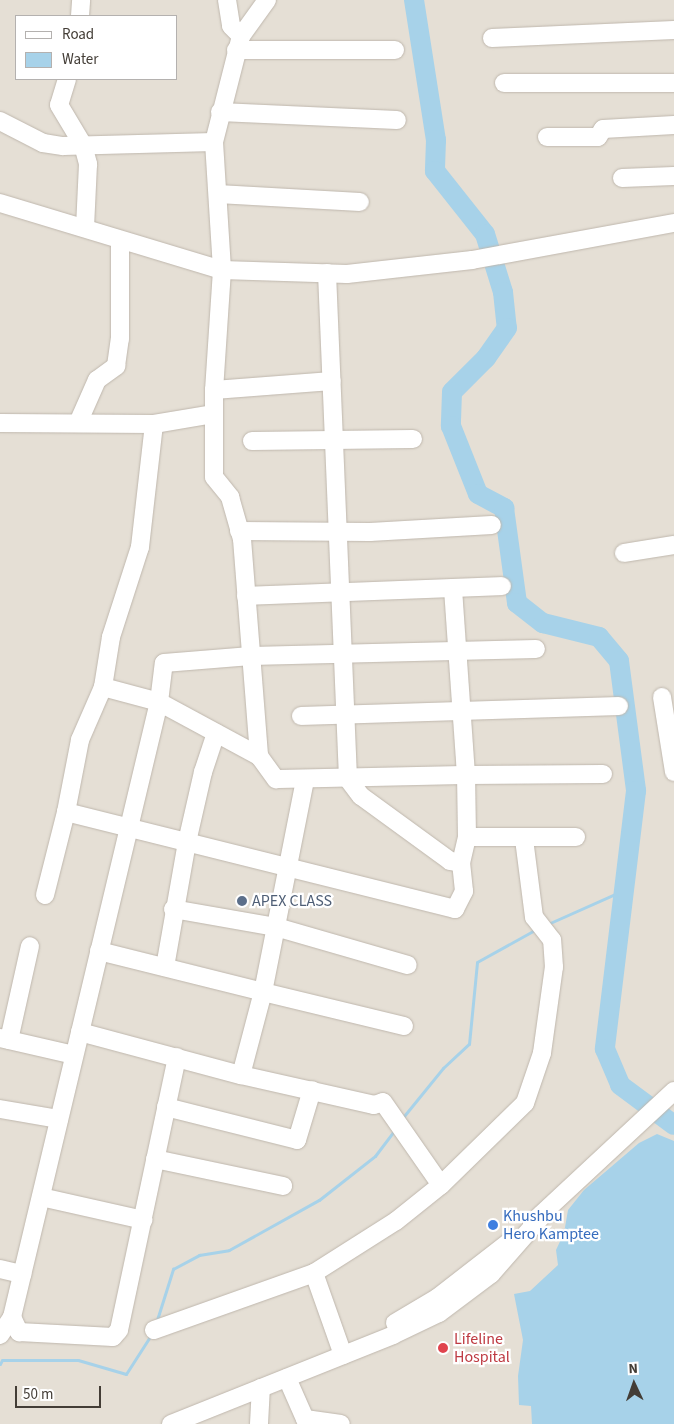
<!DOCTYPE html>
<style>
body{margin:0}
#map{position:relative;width:674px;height:1424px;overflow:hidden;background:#f1ede6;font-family:"Source Sans 3",sans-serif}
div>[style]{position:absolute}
.residential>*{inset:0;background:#e5dfd5}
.water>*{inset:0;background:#a7d2e9}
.stream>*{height:3px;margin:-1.5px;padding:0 1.5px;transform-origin:1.5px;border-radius:1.5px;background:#a7d2e9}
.river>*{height:20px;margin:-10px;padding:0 10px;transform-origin:10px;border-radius:10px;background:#a7d2e9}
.roads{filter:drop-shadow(0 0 1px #bfb7ad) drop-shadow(0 0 1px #bfb7ad)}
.minor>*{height:18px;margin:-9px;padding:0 9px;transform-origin:9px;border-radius:9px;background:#fff}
.dots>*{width:14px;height:14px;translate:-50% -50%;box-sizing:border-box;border:2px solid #fff;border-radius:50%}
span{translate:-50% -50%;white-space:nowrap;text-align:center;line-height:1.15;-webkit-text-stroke:4.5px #fff;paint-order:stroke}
.service-label{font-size:16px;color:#4e5e75}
.left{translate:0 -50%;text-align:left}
.shop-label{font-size:16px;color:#366cbe}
.health-label{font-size:16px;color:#be3a42}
.legend{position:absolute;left:15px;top:15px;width:162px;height:65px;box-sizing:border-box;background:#fff;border:1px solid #b4b1af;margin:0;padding:6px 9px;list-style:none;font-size:15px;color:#433d36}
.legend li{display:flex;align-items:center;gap:10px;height:25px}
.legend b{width:25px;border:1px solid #b4b1af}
.north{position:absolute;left:609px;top:1359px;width:50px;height:50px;-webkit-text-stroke:4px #fff;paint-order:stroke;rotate:357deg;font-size:14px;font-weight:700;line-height:20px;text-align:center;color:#433d36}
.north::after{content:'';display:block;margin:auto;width:18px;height:22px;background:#433d36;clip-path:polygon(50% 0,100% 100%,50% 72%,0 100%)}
.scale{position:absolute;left:15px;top:1386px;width:86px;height:22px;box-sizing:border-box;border:2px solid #433d36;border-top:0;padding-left:6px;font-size:15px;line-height:18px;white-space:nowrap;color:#433d36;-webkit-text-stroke:4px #fff;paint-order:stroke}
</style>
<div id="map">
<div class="residential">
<div style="clip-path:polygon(evenodd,0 0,674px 0,674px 1424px,0 1424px,0 0,16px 16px,176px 16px,176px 79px,16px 79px,16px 16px)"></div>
</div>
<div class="water">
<div style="clip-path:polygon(657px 1134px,674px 1141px,674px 1424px,532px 1424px,531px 1406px,519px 1405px,518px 1376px,523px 1340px,514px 1294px,530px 1291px,558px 1265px,556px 1250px,564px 1233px,568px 1210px,584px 1190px,639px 1143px)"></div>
</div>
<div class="stream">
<div style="left:550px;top:923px;width:79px;rotate:-24deg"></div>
<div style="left:404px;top:1116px;width:62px;rotate:-50.9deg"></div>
<div style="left:443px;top:1068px;width:35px;rotate:-43deg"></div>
<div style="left:469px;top:1044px;width:82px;rotate:-84.4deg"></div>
<div style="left:477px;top:962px;width:64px;rotate:-29deg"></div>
<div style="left:156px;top:1323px;width:57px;rotate:-72.5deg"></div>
<div style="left:173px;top:1269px;width:30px;rotate:-28deg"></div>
<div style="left:199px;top:1255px;width:30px;rotate:-9deg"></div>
<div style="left:229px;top:1250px;width:103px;rotate:-29.1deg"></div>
<div style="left:319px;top:1200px;width:71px;rotate:-38.2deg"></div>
<div style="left:375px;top:1156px;width:30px;rotate:-53deg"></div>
<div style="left:0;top:1364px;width:4px;rotate:-63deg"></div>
<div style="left:2px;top:1360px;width:76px"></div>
<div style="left:78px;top:1360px;width:50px;rotate:16.3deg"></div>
<div style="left:126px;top:1374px;width:46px;rotate:-57.3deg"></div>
</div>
<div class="river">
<div style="left:414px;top:0;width:142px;rotate:81.1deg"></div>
<div style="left:436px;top:140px;width:31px;rotate:92deg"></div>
<div style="left:435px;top:171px;width:80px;rotate:51.6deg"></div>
<div style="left:485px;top:234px;width:61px;rotate:72.8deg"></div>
<div style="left:503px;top:292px;width:36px;rotate:84deg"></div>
<div style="left:507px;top:328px;width:37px;rotate:125deg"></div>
<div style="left:486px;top:358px;width:48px;rotate:135deg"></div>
<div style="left:452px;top:392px;width:34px;rotate:92deg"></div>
<div style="left:451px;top:426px;width:73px;rotate:68.3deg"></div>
<div style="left:478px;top:494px;width:30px;rotate:28deg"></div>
<div style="left:504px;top:508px;width:96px;rotate:82.2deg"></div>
<div style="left:517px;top:603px;width:33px;rotate:38deg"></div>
<div style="left:543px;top:623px;width:58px;rotate:14deg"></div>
<div style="left:599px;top:637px;width:31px;rotate:50deg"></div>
<div style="left:619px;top:661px;width:131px;rotate:82.5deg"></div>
<div style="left:636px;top:791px;width:260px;rotate:96.9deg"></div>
<div style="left:605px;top:1049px;width:39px;rotate:67deg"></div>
<div style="left:620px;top:1085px;width:67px;rotate:36.5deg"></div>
</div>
<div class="roads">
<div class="minor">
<div style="left:227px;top:0;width:26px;rotate:81deg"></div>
<div style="left:231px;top:26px;width:14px;rotate:45deg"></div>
<div style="left:267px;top:0;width:44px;rotate:125.8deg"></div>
<div style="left:241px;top:36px;width:109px;rotate:104.3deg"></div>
<div style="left:214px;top:142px;width:128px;rotate:86.4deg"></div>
<div style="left:222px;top:270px;width:120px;rotate:93.8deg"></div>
<div style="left:214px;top:390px;width:87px;rotate:90deg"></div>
<div style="left:214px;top:477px;width:26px;rotate:51deg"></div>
<div style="left:230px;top:497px;width:44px;rotate:74.1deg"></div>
<div style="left:242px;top:539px;width:218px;rotate:85.5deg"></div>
<div style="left:259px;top:756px;width:29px;rotate:54deg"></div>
<div style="left:276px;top:779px;width:190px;rotate:-1.2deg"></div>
<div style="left:466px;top:775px;width:187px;rotate:-94deg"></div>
<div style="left:80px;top:16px;width:16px;rotate:-86deg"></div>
<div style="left:492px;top:38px;width:182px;rotate:-2.5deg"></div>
<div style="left:236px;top:50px;width:159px"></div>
<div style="left:67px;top:79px;width:27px;rotate:107deg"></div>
<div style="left:59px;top:105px;width:47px;rotate:59deg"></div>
<div style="left:83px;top:145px;width:20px;rotate:75deg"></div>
<div style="left:88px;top:164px;width:63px;rotate:92.7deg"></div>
<div style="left:504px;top:83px;width:170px"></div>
<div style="left:220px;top:112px;width:177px;rotate:2.6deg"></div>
<div style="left:0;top:121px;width:48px;rotate:27.1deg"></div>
<div style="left:43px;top:143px;width:20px;rotate:9deg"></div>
<div style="left:63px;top:146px;width:151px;rotate:-1.5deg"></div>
<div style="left:547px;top:137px;width:51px"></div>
<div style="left:598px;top:137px;width:9px;rotate:-58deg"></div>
<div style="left:603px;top:129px;width:71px;rotate:-3.2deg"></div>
<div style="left:622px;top:178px;width:52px;rotate:-2.2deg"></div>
<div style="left:218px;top:194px;width:142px;rotate:3.2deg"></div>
<div style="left:0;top:203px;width:232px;rotate:16.8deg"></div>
<div style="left:222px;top:270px;width:125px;rotate:1.8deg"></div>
<div style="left:347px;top:274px;width:126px;rotate:-6.4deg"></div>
<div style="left:472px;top:260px;width:205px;rotate:-10.4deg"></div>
<div style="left:327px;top:273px;width:506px;rotate:87.62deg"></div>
<div style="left:348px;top:779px;width:21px;rotate:53deg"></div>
<div style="left:361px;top:796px;width:110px;rotate:36.1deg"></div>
<div style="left:450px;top:861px;width:11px;rotate:10deg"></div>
<div style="left:214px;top:390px;width:118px;rotate:-4.4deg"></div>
<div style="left:0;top:423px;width:154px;rotate:0.4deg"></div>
<div style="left:154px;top:424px;width:61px;rotate:-9.5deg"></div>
<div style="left:78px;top:423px;width:47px;rotate:-66.2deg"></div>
<div style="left:97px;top:380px;width:24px;rotate:-36deg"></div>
<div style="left:116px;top:366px;width:27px;rotate:-82deg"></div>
<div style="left:120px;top:339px;width:99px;rotate:-90deg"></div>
<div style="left:154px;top:424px;width:124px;rotate:96.5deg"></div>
<div style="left:140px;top:547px;width:95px;rotate:107.9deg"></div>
<div style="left:111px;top:637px;width:51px;rotate:99.1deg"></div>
<div style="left:103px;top:687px;width:58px;rotate:113.5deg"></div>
<div style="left:80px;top:740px;width:73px;rotate:101deg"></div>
<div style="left:66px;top:812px;width:401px;rotate:14deg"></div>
<div style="left:455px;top:909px;width:20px;rotate:-63deg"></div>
<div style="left:464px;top:891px;width:28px;rotate:-96deg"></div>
<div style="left:461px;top:863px;width:27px;rotate:-77deg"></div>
<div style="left:467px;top:837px;width:62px;rotate:-90.9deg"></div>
<div style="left:466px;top:775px;width:137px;rotate:-0.4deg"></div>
<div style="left:252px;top:441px;width:161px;rotate:-0.7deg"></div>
<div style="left:239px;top:531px;width:131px;rotate:0.4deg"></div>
<div style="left:370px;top:532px;width:122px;rotate:-3.3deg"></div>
<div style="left:624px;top:553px;width:51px;rotate:-9.1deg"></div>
<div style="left:246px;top:596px;width:256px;rotate:-2.2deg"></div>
<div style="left:103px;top:687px;width:58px;rotate:15deg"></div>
<div style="left:159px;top:702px;width:39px;rotate:-83deg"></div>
<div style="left:164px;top:663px;width:87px;rotate:-4.6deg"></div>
<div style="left:251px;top:656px;width:285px;rotate:-1.4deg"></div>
<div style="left:662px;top:697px;width:76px;rotate:80.9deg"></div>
<div style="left:301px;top:716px;width:318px;rotate:-1.8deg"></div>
<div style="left:467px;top:837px;width:109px"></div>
<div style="left:45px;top:895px;width:86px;rotate:-75.8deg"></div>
<div style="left:173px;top:909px;width:105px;rotate:9.9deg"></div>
<div style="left:276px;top:927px;width:137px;rotate:16.1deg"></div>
<div style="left:99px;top:951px;width:169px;rotate:14deg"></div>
<div style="left:263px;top:992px;width:217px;rotate:-78.8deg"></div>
<div style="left:165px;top:967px;width:127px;rotate:-80deg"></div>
<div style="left:187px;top:842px;width:72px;rotate:-77.1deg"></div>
<div style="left:203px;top:772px;width:41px;rotate:-71.6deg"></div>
<div style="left:80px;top:1032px;width:167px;rotate:15deg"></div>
<div style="left:241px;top:1075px;width:136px;rotate:12.7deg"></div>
<div style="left:374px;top:1105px;width:9px;rotate:-18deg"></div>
<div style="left:383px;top:1102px;width:101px;rotate:55.1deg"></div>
<div style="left:441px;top:1185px;width:117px;rotate:-44.3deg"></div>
<div style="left:525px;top:1103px;width:53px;rotate:-71.2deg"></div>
<div style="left:542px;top:1053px;width:87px;rotate:-82.1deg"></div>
<div style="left:554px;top:967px;width:27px;rotate:-94deg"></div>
<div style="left:552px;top:940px;width:29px;rotate:-128deg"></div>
<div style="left:534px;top:917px;width:79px;rotate:-97.3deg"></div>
<div style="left:0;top:1038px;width:76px;rotate:12.9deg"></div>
<div style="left:9px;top:1040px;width:96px;rotate:-77.4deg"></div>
<div style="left:241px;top:1075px;width:86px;rotate:-75.2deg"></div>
<div style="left:263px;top:992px;width:145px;rotate:13.6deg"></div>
<div style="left:166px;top:1107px;width:135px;rotate:14.1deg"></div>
<div style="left:297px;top:1140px;width:52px;rotate:-73.3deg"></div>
<div style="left:0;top:1109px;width:60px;rotate:9.6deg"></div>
<div style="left:155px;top:1159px;width:131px;rotate:11.9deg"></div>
<div style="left:41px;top:1197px;width:105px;rotate:12.7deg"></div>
<div style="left:532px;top:1223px;width:194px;rotate:-42.9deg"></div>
<div style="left:0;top:1269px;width:23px;rotate:13deg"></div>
<div style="left:314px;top:1273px;width:87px;rotate:70.5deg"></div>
<div style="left:12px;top:1317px;width:632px;rotate:-76.56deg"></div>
<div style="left:159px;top:702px;width:114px;rotate:28.4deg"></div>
<div style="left:395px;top:1323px;width:49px;rotate:-30.8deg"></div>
<div style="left:437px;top:1298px;width:90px;rotate:-37.8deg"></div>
<div style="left:154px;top:1330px;width:170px;rotate:-19.6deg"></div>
<div style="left:314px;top:1273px;width:97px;rotate:-32.4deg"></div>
<div style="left:396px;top:1221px;width:58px;rotate:-38.7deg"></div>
<div style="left:0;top:1335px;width:22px;rotate:-56deg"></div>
<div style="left:12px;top:1317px;width:17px;rotate:65deg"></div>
<div style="left:19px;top:1332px;width:94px;rotate:3deg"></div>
<div style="left:113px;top:1337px;width:9px;rotate:-49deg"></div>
<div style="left:119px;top:1330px;width:279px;rotate:-78deg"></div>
<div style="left:287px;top:1378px;width:45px;rotate:66.3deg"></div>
<div style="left:305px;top:1419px;width:36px;rotate:8deg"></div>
<div style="left:171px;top:1424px;width:239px;rotate:-21.8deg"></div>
<div style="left:393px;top:1335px;width:51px;rotate:-25.6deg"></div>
<div style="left:439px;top:1313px;width:65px;rotate:-36.9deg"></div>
<div style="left:491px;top:1274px;width:77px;rotate:-48.7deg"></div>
<div style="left:259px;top:1424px;width:36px;rotate:-87deg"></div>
</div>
</div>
<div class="dots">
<div style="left:242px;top:901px;background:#5c6f8a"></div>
<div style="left:493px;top:1225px;background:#3f7fe0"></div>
<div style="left:443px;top:1348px;background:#e0444e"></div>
</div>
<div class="service-label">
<span class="left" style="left:252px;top:901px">APEX CLASS</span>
</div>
<div class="shop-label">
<span class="left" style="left:503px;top:1225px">Khushbu<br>Hero Kamptee</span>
</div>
<div class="health-label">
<span class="left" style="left:454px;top:1348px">Lifeline<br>Hospital</span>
</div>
<ul class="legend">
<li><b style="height:6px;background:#fff"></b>Road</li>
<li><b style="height:14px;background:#a7d2e9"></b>Water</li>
</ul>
<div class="north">N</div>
<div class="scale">50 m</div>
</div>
